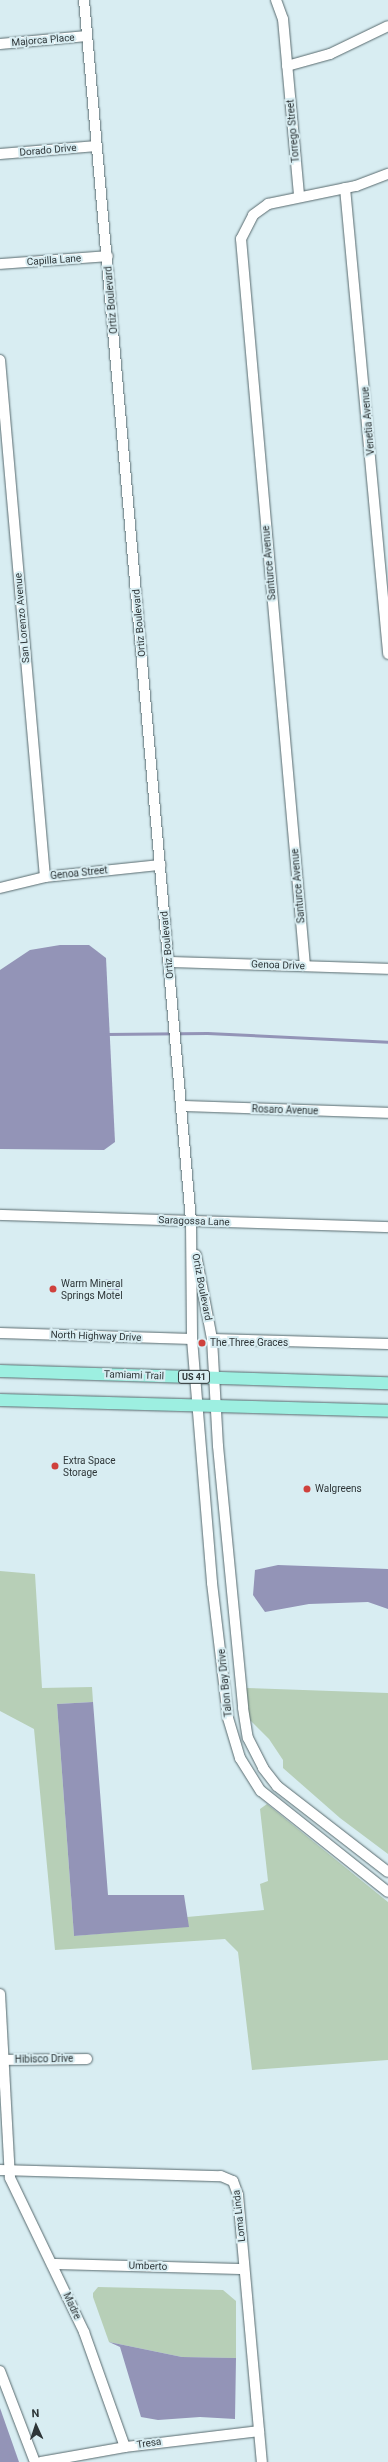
<!DOCTYPE html>
<style>
body{margin:0}
#map{position:relative;width:388px;height:2462px;overflow:hidden;background:#d8edf2;font-family:Roboto,sans-serif}
div>[style]{position:absolute}
.green>*{inset:0;background:#b7cfb7}
.water>*{inset:0;background:#9394b7;transform-origin:0 0}
.stream>*{height:3px;margin:-1.5px;padding:0 1.5px;transform-origin:1.5px;border-radius:1.5px;background:#9394b7}
.roads{filter:drop-shadow(0 0 1px #586a6e) drop-shadow(0 0 1px #586a6e)}
.minor>*{height:10px;margin:-5px;padding:0 5px;transform-origin:5px;border-radius:5px;background:#fff}
.major>*{height:12px;margin:-6px;padding:0 6px;transform-origin:6px;border-radius:6px;background:#9defe1}
.dots>*{width:11px;height:11px;translate:-50% -50%;box-sizing:border-box;border:2px solid #d8edf2;border-radius:50%}
span{translate:-50% -50%;white-space:nowrap;text-align:center;line-height:1.15;-webkit-text-stroke:4px #d8edf2;paint-order:stroke}
.shield-label span{padding:1px 3px;background:#d8edf2;border:1px solid;border-radius:3px;-webkit-text-stroke-width:0}
.shield-label{font-size:9px;color:#2e3638;font-weight:700}
.street-label{font-size:10px;color:#2e3638}
.poi-label{font-size:10px;color:#2e3638}
.left{translate:0 -50%;text-align:left}
.north{position:absolute;left:16px;top:2406px;width:40px;height:40px;-webkit-text-stroke:3px #d8edf2;paint-order:stroke;rotate:357deg;font-size:11px;font-weight:700;line-height:16px;text-align:center;color:#2e3638}
.north::after{content:'';display:block;margin:auto;width:14px;height:18px;background:#2e3638;clip-path:polygon(50% 0,100% 100%,50% 72%,0 100%)}
</style>
<div id="map">
<div class="green">
<div style="clip-path:polygon(0 1571px,35px 1574px,42px 1688px,92px 1687px,93px 1702px,57px 1704px,74px 1936px,188px 1926px,187px 1917px,264px 1910px,260px 1884px,268px 1881px,260px 1809px,267px 1804px,388px 1902px,388px 2060px,252px 2070px,238px 1952px,225px 1939px,55px 1950px,34px 1729px,0 1711px)"></div>
<div style="clip-path:polygon(246px 1688px,388px 1693px,388px 1854px,340px 1818px,283px 1768px,283px 1760px,269px 1739px,249px 1719px)"></div>
<div style="clip-path:polygon(98px 2287px,223px 2290px,236px 2301px,236px 2358px,182px 2357px,109px 2342px,93px 2297px,93px 2293px)"></div>
</div>
<div class="water">
<div style="clip-path:polygon(60px 945px,89px 945px,106px 958px,115px 1142px,104px 1150px,0 1149px,0 970px,30px 950px)"></div>
<div style="left:98px;top:1279px;width:22px;height:10px;rotate:3deg"></div>
<div style="clip-path:polygon(278px 1565px,388px 1569px,388px 1609px,368px 1602px,309px 1604px,265px 1612px,253px 1595px,255px 1570px)"></div>
<div style="clip-path:polygon(93px 1702px,108px 1895px,184px 1895px,189px 1927px,74px 1936px,57px 1704px)"></div>
<div style="clip-path:polygon(109px 2342px,182px 2357px,236px 2358px,235px 2419px,200px 2417px,158px 2420px,141px 2417px,120px 2347px)"></div>
<div style="clip-path:polygon(0 2408px,19px 2462px,0 2462px)"></div>
</div>
<div class="stream">
<div style="left:106px;top:1034px;width:101px;rotate:-0.6deg"></div>
<div style="left:207px;top:1033px;width:181px;rotate:2.8deg"></div>
</div>
<div class="roads">
<div class="minor">
<div style="left:84px;top:0;width:1226px;rotate:84.99deg"></div>
<div style="left:191px;top:1221px;width:118px;rotate:89.5deg"></div>
<div style="left:192px;top:1339px;width:245px;rotate:85.3deg"></div>
<div style="left:212px;top:1583px;width:136px;rotate:83.2deg"></div>
<div style="left:228px;top:1718px;width:42px;rotate:73.3deg"></div>
<div style="left:240px;top:1758px;width:39px;rotate:58deg"></div>
<div style="left:261px;top:1791px;width:162px;rotate:38.5deg"></div>
<div style="left:276px;top:0;width:20px;rotate:70deg"></div>
<div style="left:283px;top:19px;width:178px;rotate:84.8deg"></div>
<div style="left:0;top:44px;width:87px;rotate:-5.3deg"></div>
<div style="left:287px;top:66px;width:45px;rotate:-15.6deg"></div>
<div style="left:330px;top:54px;width:64px;rotate:-25.8deg"></div>
<div style="left:0;top:154px;width:97px;rotate:-4.7deg"></div>
<div style="left:345px;top:188px;width:468px;rotate:84.7deg"></div>
<div style="left:0;top:264px;width:108px;rotate:-4.2deg"></div>
<div style="left:0;top:360px;width:519px;rotate:85.03deg"></div>
<div style="left:0;top:888px;width:46px;rotate:-13.7deg"></div>
<div style="left:45px;top:877px;width:116px;rotate:-6deg"></div>
<div style="left:168px;top:962px;width:220px;rotate:1.8deg"></div>
<div style="left:305px;top:966px;width:730px;rotate:-95.03deg"></div>
<div style="left:241px;top:239px;width:27px;rotate:-63deg"></div>
<div style="left:253px;top:215px;width:19px;rotate:-36deg"></div>
<div style="left:268px;top:204px;width:90px;rotate:-11.6deg"></div>
<div style="left:356px;top:186px;width:34px;rotate:-21deg"></div>
<div style="left:182px;top:1106px;width:206px;rotate:1.9deg"></div>
<div style="left:0;top:1215px;width:388px;rotate:1.8deg"></div>
<div style="left:196px;top:1255px;width:86px;rotate:79.2deg"></div>
<div style="left:212px;top:1339px;width:107px;rotate:86.8deg"></div>
<div style="left:218px;top:1446px;width:263px;rotate:84.5deg"></div>
<div style="left:243px;top:1708px;width:30px;rotate:81deg"></div>
<div style="left:248px;top:1738px;width:34px;rotate:63deg"></div>
<div style="left:263px;top:1768px;width:23px;rotate:52deg"></div>
<div style="left:277px;top:1786px;width:140px;rotate:37.8deg"></div>
<div style="left:0;top:1333px;width:192px;rotate:1.8deg"></div>
<div style="left:212px;top:1339px;width:176px;rotate:1.6deg"></div>
<div style="left:0;top:1994px;width:184px;rotate:86.9deg"></div>
<div style="left:10px;top:2178px;width:171px;rotate:64.3deg"></div>
<div style="left:84px;top:2332px;width:122px;rotate:70.4deg"></div>
<div style="left:0;top:2060px;width:87px;rotate:-0.7deg"></div>
<div style="left:0;top:2170px;width:221px;rotate:1.6deg"></div>
<div style="left:221px;top:2176px;width:13px;rotate:23deg"></div>
<div style="left:233px;top:2181px;width:15px;rotate:70deg"></div>
<div style="left:238px;top:2195px;width:268px;rotate:84.9deg"></div>
<div style="left:52px;top:2264px;width:192px;rotate:1.5deg"></div>
<div style="left:0;top:2371px;width:97px;rotate:69deg"></div>
<div style="left:41px;top:2462px;width:85px;rotate:-10.1deg"></div>
<div style="left:125px;top:2447px;width:135px;rotate:-6.8deg"></div>
</div>
<div class="major">
<div style="left:0;top:1371px;width:388px;rotate:1.8deg"></div>
<div style="left:0;top:1400px;width:388px;rotate:1.6deg"></div>
</div>
</div>
<div class="dots">
<div style="left:53px;top:1289px;background:#cf413c"></div>
<div style="left:202px;top:1343px;background:#cf413c"></div>
<div style="left:55px;top:1466px;background:#cf413c"></div>
<div style="left:307px;top:1489px;background:#cf413c"></div>
</div>
<div class="shield-label">
<span style="left:194px;top:1377px">US 41</span>
</div>
<div class="street-label">
<span style="left:43px;top:40px;rotate:-5deg">Majorca Place</span>
<span style="left:293px;top:131px;rotate:-95deg">Torrego Street</span>
<span style="left:48px;top:150px;rotate:-5deg">Dorado Drive</span>
<span style="left:54px;top:260px;rotate:-4deg">Capilla Lane</span>
<span style="left:111px;top:300px;rotate:-95deg">Ortiz Boulevard</span>
<span style="left:368px;top:421px;rotate:-95deg">Venetia Avenue</span>
<span style="left:269px;top:563px;rotate:-95deg">Santurce Avenue</span>
<span style="left:22px;top:618px;rotate:-95deg">San Lorenzo Avenue</span>
<span style="left:139px;top:623px;rotate:-95deg">Ortiz Boulevard</span>
<span style="left:79px;top:873px;rotate:-6deg">Genoa Street</span>
<span style="left:298px;top:886px;rotate:-95deg">Santurce Avenue</span>
<span style="left:167px;top:945px;rotate:-95deg">Ortiz Boulevard</span>
<span style="left:278px;top:965px;rotate:2deg">Genoa Drive</span>
<span style="left:285px;top:1110px;rotate:2deg">Rosaro Avenue</span>
<span style="left:194px;top:1221px;rotate:2deg">Saragossa Lane</span>
<span style="left:202px;top:1287px;rotate:79deg">Ortiz Boulevard</span>
<span style="left:96px;top:1336px;rotate:2deg">North Highway Drive</span>
<span style="left:134px;top:1375px;rotate:2deg">Tamiami Trail</span>
<span style="left:225px;top:1683px;rotate:-96deg">Talon Bay Drive</span>
<span style="left:44px;top:2059px;rotate:-1deg">Hibisco Drive</span>
<span style="left:239px;top:2216px;rotate:-96deg">Loma Linda</span>
<span style="left:148px;top:2266px;rotate:2deg">Umberto</span>
<span style="left:72px;top:2306px;rotate:65deg">Madre</span>
<span style="left:149px;top:2443px;rotate:-8deg">Tresa</span>
</div>
<div class="poi-label">
<span class="left" style="left:61px;top:1289px">Warm Mineral<br>Springs Motel</span>
<span class="left" style="left:210px;top:1343px">The Three Graces</span>
<span class="left" style="left:63px;top:1466px">Extra Space<br>Storage</span>
<span class="left" style="left:315px;top:1489px">Walgreens</span>
</div>
<div class="north">N</div>
</div>
